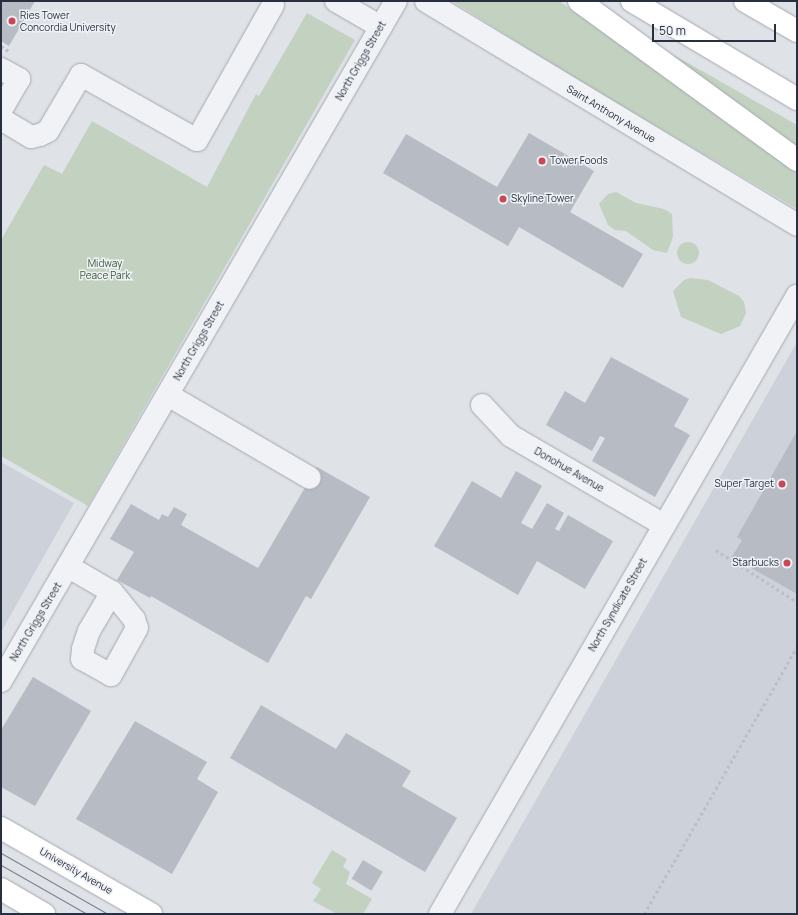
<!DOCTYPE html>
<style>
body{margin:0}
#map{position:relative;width:798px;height:915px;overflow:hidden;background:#dfe2e7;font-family:Manrope,sans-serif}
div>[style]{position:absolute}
.built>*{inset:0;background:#cdd1d9}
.green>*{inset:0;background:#c3d1c0}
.round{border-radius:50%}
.building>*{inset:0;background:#b6bbc4;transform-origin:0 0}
.path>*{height:2.5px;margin-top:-1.25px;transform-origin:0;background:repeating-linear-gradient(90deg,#bdbfc6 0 3px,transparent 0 6px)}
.roads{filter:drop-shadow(0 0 1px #a4a9b1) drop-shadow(0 0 1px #a4a9b1)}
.minor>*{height:22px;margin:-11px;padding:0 11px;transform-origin:11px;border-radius:11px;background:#f1f2f6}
.major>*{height:22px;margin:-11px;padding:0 11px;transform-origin:11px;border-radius:11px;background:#fff}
.highway>*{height:22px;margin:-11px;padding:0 11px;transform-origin:11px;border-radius:11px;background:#fff}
.tram>*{height:1px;margin:-0.5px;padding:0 0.5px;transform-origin:0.5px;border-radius:0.5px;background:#798090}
.dots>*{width:11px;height:11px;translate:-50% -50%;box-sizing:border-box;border:2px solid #eef1f5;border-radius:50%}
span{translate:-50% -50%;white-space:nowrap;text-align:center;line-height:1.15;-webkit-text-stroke:3px #eef1f5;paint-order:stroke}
.poi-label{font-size:10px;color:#282f3e}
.left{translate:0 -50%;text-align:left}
.right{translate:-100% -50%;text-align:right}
.street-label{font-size:10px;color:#282f3e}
.park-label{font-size:10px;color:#3b5936}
.frame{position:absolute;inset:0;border:2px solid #282f3e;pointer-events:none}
.scale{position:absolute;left:652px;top:24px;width:124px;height:18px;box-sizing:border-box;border:2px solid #282f3e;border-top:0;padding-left:5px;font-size:12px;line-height:14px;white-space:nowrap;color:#282f3e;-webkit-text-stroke:3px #eef1f5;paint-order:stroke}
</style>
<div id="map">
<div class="built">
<div style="clip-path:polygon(797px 342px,797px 914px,471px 914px)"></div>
<div style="clip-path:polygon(1px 462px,74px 503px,1px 632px)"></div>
</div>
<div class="green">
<div style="clip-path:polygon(452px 1px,559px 1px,744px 132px,797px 173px,797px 209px,579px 81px)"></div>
<div style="clip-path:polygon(307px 13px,355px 40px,88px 506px,1px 456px,1px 240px,44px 165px,62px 174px,92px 121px,207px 187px,256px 94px,259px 96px)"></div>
<div style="clip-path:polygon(674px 55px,797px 125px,797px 148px,672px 60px)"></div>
<div style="clip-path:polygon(616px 192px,636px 203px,664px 209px,672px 214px,673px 237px,667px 253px,653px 250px,626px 231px,615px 230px,608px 225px,599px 204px,608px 194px)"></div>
<div class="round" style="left:677px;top:242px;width:22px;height:22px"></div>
<div style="clip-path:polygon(690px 278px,708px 280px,739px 296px,744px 302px,746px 313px,740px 326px,721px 334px,681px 317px,673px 291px,684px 280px)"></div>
<div style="clip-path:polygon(332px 850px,347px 859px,343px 867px,350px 872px,346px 884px,372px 899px,363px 914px,337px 914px,313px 901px,321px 889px,312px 883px)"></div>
</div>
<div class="building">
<div style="clip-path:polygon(1px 1px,35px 1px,9px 46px,1px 41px)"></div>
<div style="clip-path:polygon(529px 133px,594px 171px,570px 212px,643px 254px,623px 288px,519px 227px,508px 246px,383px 173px,406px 134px,497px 187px)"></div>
<div style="clip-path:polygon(611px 357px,689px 399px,674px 426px,690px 435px,655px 497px,592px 461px,605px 438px,600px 436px,592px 451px,546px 425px,565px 391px,585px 403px)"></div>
<div style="clip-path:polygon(797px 431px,797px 594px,732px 557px,742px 540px,737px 537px)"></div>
<div style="clip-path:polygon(317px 467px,370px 497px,311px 599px,306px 596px,268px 663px,151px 596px,150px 598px,117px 580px,134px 552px,110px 539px,131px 504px,159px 520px,162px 514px,168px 517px,174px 507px,187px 514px,181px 525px,258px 568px)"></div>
<div style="clip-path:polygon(516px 471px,542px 486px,521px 523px,532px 529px,547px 503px,564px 513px,555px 529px,559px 531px,568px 515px,613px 541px,585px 589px,537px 561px,518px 595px,434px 546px,472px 481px,501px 498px)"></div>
<div style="clip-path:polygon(33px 677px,91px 711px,35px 806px,1px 787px,1px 730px)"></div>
<div style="clip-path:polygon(261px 705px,336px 749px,346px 733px,411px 771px,402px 786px,457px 818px,425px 872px,230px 758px)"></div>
<div style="clip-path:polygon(135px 721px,207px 762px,197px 779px,218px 792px,172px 874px,76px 819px)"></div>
<div style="left:363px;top:860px;width:23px;height:22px;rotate:31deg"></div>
</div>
<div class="path">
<div style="left:1px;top:46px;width:9px;rotate:32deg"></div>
<div style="left:716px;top:550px;width:96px;rotate:32.7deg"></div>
<div style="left:644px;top:914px;width:308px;rotate:-60.2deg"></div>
</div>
<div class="roads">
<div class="minor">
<div style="left:336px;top:1px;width:52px;rotate:30deg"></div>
<div style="left:426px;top:1px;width:433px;rotate:31.1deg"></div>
<div style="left:1px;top:69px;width:21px;rotate:29deg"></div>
<div style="left:19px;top:79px;width:36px;rotate:120deg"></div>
<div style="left:1px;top:119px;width:35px;rotate:31deg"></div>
<div style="left:31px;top:137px;width:9px;rotate:-13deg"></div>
<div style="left:40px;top:135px;width:9px;rotate:-27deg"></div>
<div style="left:48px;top:131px;width:65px;rotate:-59.5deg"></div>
<div style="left:81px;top:75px;width:133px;rotate:29.3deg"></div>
<div style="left:197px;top:140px;width:155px;rotate:-60.6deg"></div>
<div style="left:168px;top:395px;width:164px;rotate:30.3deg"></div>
<div style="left:482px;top:405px;width:42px;rotate:46.9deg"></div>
<div style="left:511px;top:436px;width:177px;rotate:30.2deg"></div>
<div style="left:69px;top:567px;width:50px;rotate:30.2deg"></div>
<div style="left:112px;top:592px;width:35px;rotate:51deg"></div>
<div style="left:134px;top:619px;width:9px;rotate:72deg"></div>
<div style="left:137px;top:628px;width:54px;rotate:119deg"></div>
<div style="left:111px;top:675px;width:33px;rotate:-151deg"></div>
<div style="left:82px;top:659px;width:10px;rotate:-84deg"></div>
<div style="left:83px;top:649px;width:19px;rotate:-72deg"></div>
<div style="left:89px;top:631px;width:45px;rotate:-59.5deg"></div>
<div style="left:1px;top:681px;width:786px;rotate:-59.85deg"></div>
<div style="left:440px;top:914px;width:714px;rotate:-59.99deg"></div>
</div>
<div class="major">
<div style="left:1px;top:828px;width:173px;rotate:29.8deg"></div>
<div style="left:1px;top:889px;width:50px;rotate:30.2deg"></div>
</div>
<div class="highway">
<div style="left:579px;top:1px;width:270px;rotate:36.1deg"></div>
<div style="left:632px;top:1px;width:192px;rotate:30.7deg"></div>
<div style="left:745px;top:1px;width:60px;rotate:30deg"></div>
</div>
</div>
<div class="tram">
<div style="left:1px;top:853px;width:123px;rotate:29.7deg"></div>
<div style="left:1px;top:865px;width:99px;rotate:29.7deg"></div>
</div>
<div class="dots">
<div style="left:12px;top:21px;background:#c84855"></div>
<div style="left:542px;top:161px;background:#c84855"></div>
<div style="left:503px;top:199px;background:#c84855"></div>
<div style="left:782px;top:484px;background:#c84855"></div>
<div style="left:787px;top:563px;background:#c84855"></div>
</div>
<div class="poi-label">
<span class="left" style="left:20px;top:21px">Ries Tower<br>Concordia University</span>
<span class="left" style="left:550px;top:161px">Tower Foods</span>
<span class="left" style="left:511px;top:199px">Skyline Tower</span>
<span class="right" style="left:774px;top:484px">Super Target</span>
<span class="right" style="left:779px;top:563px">Starbucks</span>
</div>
<div class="street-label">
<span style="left:361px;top:61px;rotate:-60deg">North Griggs Street</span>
<span style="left:611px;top:114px;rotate:31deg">Saint Anthony Avenue</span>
<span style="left:199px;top:341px;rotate:-60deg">North Griggs Street</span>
<span style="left:569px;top:470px;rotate:30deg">Donohue Avenue</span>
<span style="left:618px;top:605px;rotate:-60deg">North Syndicate Street</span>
<span style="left:36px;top:622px;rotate:-59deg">North Griggs Street</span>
<span style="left:76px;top:871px;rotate:30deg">University Avenue</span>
</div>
<div class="park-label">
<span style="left:105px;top:269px">Midway<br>Peace Park</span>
</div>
<div class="frame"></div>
<div class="scale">50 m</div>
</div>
